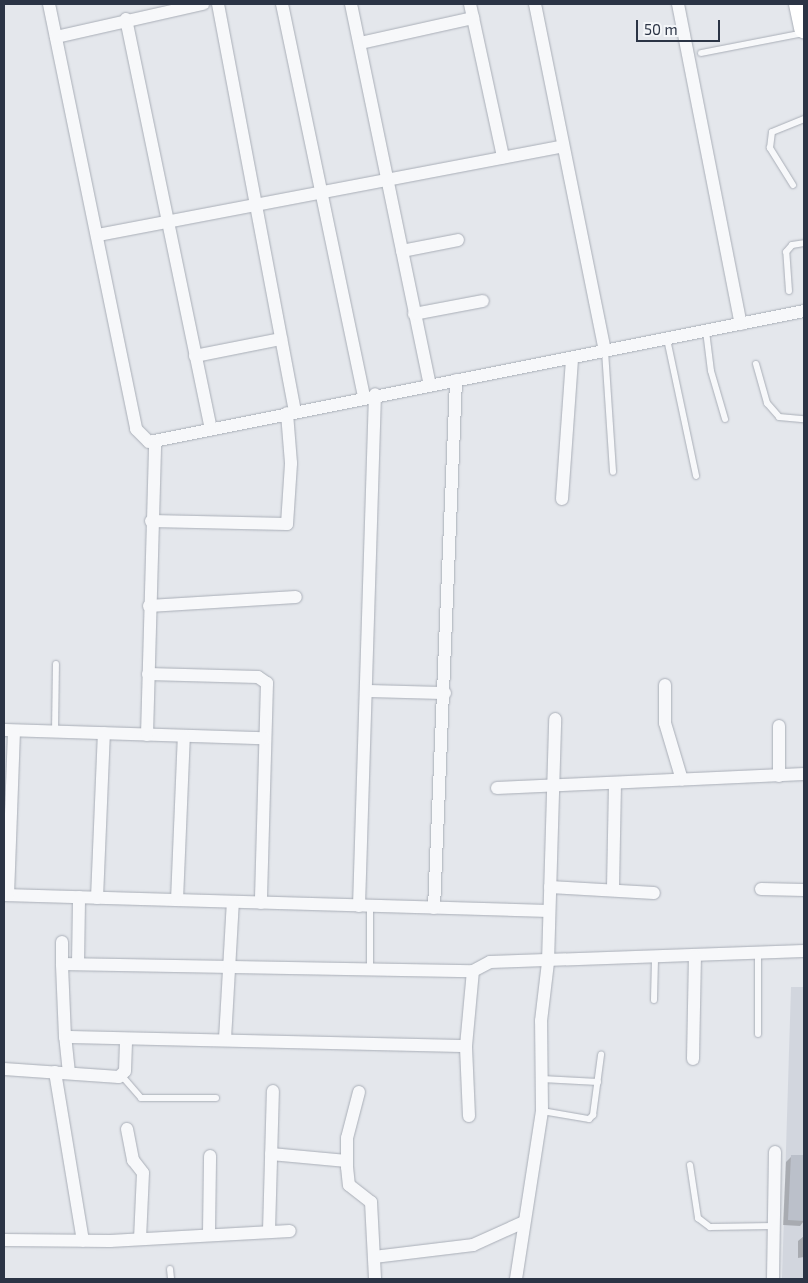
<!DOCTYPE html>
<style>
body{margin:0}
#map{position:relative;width:808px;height:1283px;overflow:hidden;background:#e4e7ec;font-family:"Exo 2",sans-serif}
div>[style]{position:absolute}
.built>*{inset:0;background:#d2d6de}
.shadow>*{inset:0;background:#0003}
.building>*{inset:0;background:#bbc0ca}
.roads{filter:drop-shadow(0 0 1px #a9aeb7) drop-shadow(0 0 1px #a9aeb7)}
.service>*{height:6px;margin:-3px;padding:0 3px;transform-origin:3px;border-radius:3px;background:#f7f8fa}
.minor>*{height:12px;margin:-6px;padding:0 6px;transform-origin:6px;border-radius:6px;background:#f7f8fa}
.primary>*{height:20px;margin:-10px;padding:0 10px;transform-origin:10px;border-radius:10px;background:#fff}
span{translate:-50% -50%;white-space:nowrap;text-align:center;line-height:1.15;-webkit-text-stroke:5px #f4f6f9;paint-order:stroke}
.frame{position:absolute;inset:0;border:5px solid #2b3445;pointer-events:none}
.scale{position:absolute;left:636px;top:20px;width:84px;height:22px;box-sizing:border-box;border:2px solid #2b3445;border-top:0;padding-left:6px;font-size:15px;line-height:18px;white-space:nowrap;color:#2b3445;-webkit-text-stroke:4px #f4f6f9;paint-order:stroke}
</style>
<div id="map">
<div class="built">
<div style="clip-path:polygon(791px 987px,804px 987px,804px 1279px,782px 1279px)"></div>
</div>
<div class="shadow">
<div style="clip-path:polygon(792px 1156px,804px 1157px,804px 1221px,800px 1226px,783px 1225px,786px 1162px)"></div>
<div style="clip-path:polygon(804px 1236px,804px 1257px,798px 1258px,798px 1241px)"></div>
</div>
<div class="building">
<div style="clip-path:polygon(791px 1155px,804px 1155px,804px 1221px,788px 1220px)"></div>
</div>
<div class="roads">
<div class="service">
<div style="left:701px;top:53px;width:105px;rotate:-11deg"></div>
<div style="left:793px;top:185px;width:44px;rotate:-121.9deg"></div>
<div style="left:770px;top:148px;width:16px;rotate:-83deg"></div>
<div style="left:772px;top:132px;width:35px;rotate:-22deg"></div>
<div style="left:789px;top:291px;width:39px;rotate:-94deg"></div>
<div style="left:786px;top:252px;width:9px;rotate:-49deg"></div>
<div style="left:792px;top:245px;width:12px;rotate:-9deg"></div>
<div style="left:706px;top:331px;width:40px;rotate:82.9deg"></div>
<div style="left:711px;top:371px;width:50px;rotate:73.7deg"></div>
<div style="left:667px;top:339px;width:140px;rotate:78deg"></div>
<div style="left:605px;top:351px;width:121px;rotate:86.2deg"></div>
<div style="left:756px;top:364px;width:41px;rotate:74.2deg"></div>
<div style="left:767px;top:403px;width:18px;rotate:49deg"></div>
<div style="left:779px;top:417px;width:25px;rotate:5deg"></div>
<div style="left:55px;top:732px;width:68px;rotate:-89.2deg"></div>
<div style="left:370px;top:906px;width:63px;rotate:90deg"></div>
<div style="left:654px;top:1000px;width:42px;rotate:-88.6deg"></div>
<div style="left:758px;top:1034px;width:81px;rotate:-90deg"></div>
<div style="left:122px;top:1076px;width:29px;rotate:49deg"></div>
<div style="left:141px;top:1098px;width:75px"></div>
<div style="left:542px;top:1079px;width:56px;rotate:3.1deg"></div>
<div style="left:542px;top:1111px;width:48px;rotate:9.7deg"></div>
<div style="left:589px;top:1119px;width:6px;rotate:-45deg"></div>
<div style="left:593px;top:1115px;width:61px;rotate:-82.4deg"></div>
<div style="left:690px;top:1165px;width:54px;rotate:81.4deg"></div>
<div style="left:698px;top:1218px;width:15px;rotate:37deg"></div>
<div style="left:710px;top:1227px;width:63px;rotate:-0.9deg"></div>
<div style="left:170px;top:1269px;width:10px;rotate:84deg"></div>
</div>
<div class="minor">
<div style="left:49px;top:4px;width:434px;rotate:78.4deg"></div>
<div style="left:136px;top:429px;width:18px;rotate:45deg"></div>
<div style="left:149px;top:442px;width:668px;rotate:-11.31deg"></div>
<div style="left:218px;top:4px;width:414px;rotate:79.3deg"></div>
<div style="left:282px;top:4px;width:400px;rotate:78.2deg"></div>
<div style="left:351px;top:4px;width:389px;rotate:78.3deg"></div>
<div style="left:470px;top:4px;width:157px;rotate:77.8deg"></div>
<div style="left:535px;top:4px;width:354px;rotate:78.6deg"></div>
<div style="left:678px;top:4px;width:326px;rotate:78.9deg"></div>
<div style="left:126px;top:19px;width:419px;rotate:78.3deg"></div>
<div style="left:56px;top:37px;width:151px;rotate:-12.7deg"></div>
<div style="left:360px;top:43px;width:116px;rotate:-12.5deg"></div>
<div style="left:98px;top:235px;width:473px;rotate:-10.8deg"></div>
<div style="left:402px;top:251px;width:57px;rotate:-11.1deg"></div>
<div style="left:414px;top:314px;width:70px;rotate:-10.7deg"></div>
<div style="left:195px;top:356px;width:88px;rotate:-11.2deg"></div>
<div style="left:562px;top:499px;width:141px;rotate:-85.9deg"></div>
<div style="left:151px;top:521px;width:136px;rotate:1.3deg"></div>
<div style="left:287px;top:524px;width:61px;rotate:-86.2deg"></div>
<div style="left:291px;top:463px;width:50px;rotate:-94.6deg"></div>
<div style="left:149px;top:606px;width:147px;rotate:-3.5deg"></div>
<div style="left:148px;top:674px;width:110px;rotate:1.6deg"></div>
<div style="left:258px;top:677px;width:11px;rotate:34deg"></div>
<div style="left:267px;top:683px;width:220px;rotate:91.6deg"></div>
<div style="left:665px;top:685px;width:38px;rotate:90deg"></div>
<div style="left:665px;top:723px;width:59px;rotate:73.4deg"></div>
<div style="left:366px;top:691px;width:79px;rotate:1.5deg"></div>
<div style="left:4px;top:730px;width:261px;rotate:1.8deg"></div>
<div style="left:147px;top:735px;width:292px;rotate:-88.4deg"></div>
<div style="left:779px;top:776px;width:50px;rotate:-90deg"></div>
<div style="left:497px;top:788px;width:307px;rotate:-2.6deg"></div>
<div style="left:550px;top:887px;width:104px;rotate:3.3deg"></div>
<div style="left:613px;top:888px;width:104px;rotate:-88.9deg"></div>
<div style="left:761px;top:889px;width:43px;rotate:1.3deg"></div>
<div style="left:4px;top:895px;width:545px;rotate:1.68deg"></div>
<div style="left:8px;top:895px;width:164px;rotate:-87.9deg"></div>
<div style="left:97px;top:898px;width:165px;rotate:-87.6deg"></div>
<div style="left:177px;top:900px;width:164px;rotate:-87.6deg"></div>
<div style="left:359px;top:906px;width:512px;rotate:-88.21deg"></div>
<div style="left:434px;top:908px;width:528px;rotate:-87.61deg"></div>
<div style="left:62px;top:942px;width:22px;rotate:90deg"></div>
<div style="left:78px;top:964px;width:67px;rotate:-89.1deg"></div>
<div style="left:65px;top:1037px;width:73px;rotate:-92.4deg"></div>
<div style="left:62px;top:964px;width:411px;rotate:1deg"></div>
<div style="left:473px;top:971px;width:19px;rotate:-28deg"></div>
<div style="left:490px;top:962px;width:314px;rotate:-2deg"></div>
<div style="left:225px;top:1039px;width:137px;rotate:-86.7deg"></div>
<div style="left:693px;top:1059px;width:103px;rotate:-88.9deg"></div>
<div style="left:4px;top:1069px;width:115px;rotate:4deg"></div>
<div style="left:119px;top:1077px;width:8px;rotate:-45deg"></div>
<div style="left:125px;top:1071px;width:31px;rotate:-88deg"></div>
<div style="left:55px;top:1072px;width:171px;rotate:80.6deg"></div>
<div style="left:69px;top:1073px;width:36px;rotate:-96deg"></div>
<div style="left:65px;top:1037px;width:401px;rotate:1.3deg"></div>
<div style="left:359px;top:1092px;width:48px;rotate:104.6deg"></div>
<div style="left:347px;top:1138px;width:29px;rotate:90deg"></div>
<div style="left:347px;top:1167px;width:18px;rotate:84deg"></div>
<div style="left:349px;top:1185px;width:28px;rotate:38deg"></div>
<div style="left:371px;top:1202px;width:77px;rotate:87deg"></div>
<div style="left:469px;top:1116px;width:70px;rotate:-92.5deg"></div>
<div style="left:466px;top:1046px;width:75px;rotate:-84.7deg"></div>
<div style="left:127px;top:1129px;width:32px;rotate:79deg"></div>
<div style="left:133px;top:1160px;width:16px;rotate:52deg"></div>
<div style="left:143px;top:1173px;width:66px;rotate:92.6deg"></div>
<div style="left:271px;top:1154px;width:76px;rotate:5.3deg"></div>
<div style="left:269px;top:1231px;width:140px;rotate:-88.4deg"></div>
<div style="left:209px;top:1232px;width:76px;rotate:-89.2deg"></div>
<div style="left:4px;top:1240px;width:106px;rotate:0.5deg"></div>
<div style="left:110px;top:1241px;width:180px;rotate:-3.2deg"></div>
<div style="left:374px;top:1257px;width:100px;rotate:-6.9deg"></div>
<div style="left:473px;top:1245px;width:56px;rotate:-24.3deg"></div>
<div style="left:516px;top:1279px;width:170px;rotate:-81.2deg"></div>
<div style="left:542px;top:1111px;width:90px;rotate:-90.6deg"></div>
<div style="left:541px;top:1021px;width:59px;rotate:-83.2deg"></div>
<div style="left:548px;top:962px;width:243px;rotate:-88.3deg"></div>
<div style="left:773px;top:1279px;width:127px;rotate:-89.1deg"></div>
</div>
<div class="primary">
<div style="left:799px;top:4px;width:25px;rotate:78deg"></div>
</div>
</div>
<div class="frame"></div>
<div class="scale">50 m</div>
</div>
